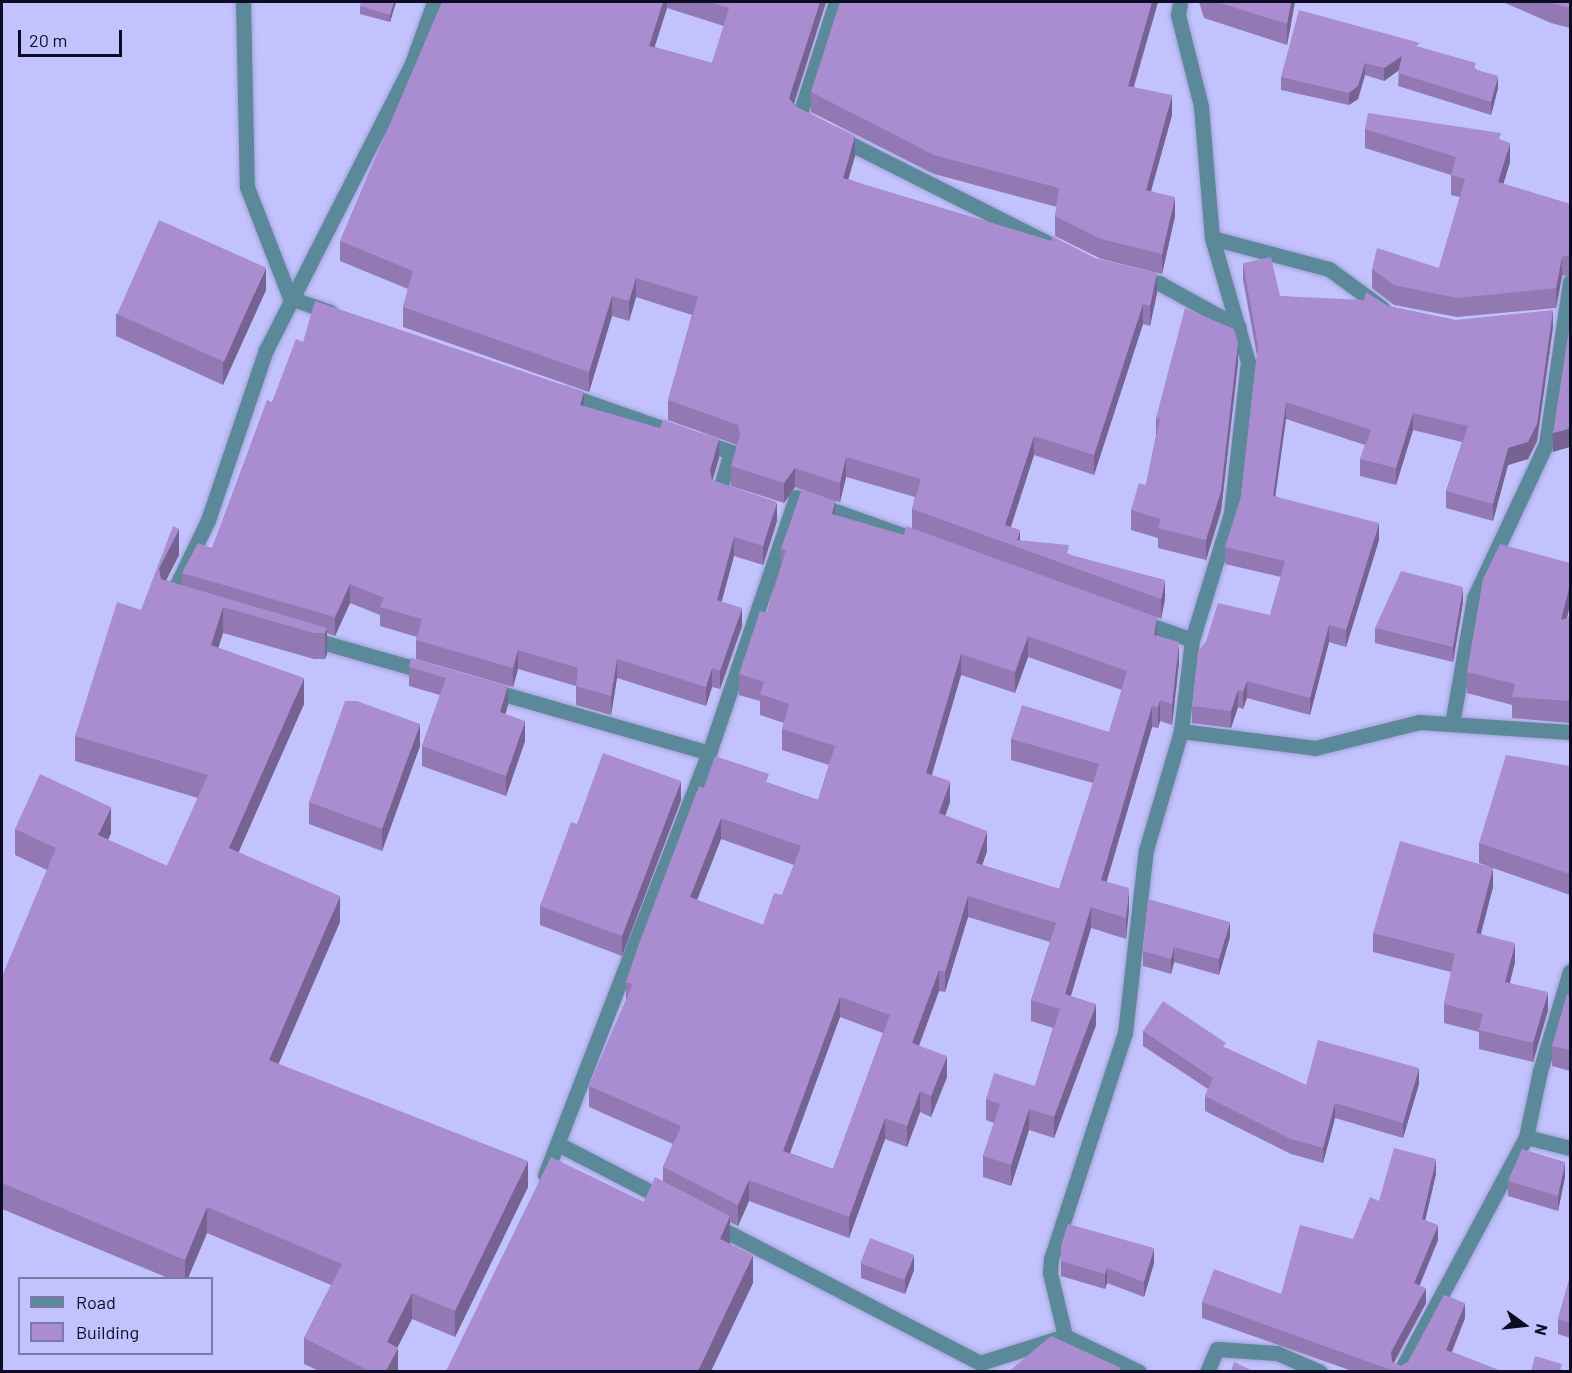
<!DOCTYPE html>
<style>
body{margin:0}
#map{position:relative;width:1572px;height:1373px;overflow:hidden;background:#c2c3fe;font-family:Barlow,sans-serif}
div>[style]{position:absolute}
.roads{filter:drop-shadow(0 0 2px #a2a2d7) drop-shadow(0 0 2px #a2a2d7)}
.minor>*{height:15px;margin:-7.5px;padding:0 7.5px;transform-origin:7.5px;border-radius:7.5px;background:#5c899a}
.wall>*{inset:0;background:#9279b4}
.shaded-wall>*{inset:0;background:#776392}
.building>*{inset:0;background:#aa8dd1;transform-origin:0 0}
span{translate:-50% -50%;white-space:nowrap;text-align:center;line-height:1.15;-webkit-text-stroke:4.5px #c2c3fe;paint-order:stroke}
.frame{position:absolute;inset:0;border:3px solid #0e0c25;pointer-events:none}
.legend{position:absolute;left:18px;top:1277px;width:195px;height:78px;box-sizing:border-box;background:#c2c3fe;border:2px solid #7a7aa7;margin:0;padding:8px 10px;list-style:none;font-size:18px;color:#0e0c25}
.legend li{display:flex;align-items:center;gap:12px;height:30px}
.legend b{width:30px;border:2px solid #7a7aa7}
.north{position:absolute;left:1494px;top:1295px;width:60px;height:60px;-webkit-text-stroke:4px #c2c3fe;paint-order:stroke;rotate:105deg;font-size:16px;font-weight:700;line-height:24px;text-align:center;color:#0e0c25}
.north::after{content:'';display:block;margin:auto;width:21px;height:27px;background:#0e0c25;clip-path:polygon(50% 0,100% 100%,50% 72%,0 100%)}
.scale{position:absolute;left:18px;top:30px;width:104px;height:27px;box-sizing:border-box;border:3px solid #0e0c25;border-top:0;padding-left:8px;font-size:18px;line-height:21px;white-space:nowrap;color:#0e0c25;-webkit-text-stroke:4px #c2c3fe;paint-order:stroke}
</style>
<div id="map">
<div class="roads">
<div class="minor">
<div style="left:243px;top:2px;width:185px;rotate:88.8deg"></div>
<div style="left:247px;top:187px;width:119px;rotate:68.8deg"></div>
<div style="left:290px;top:298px;width:42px;rotate:19.3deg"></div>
<div style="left:810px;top:123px;width:13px;rotate:-151deg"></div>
<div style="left:799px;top:117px;width:121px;rotate:-72.2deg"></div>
<div style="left:837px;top:137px;width:234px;rotate:26.7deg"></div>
<div style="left:1212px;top:238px;width:121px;rotate:14.8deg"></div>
<div style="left:1329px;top:269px;width:66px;rotate:36.3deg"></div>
<div style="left:1137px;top:278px;width:23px;rotate:13deg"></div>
<div style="left:1159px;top:283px;width:91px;rotate:28.8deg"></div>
<div style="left:565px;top:394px;width:121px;rotate:19.3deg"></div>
<div style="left:701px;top:442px;width:32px;rotate:18deg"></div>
<div style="left:731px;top:452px;width:42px;rotate:106.7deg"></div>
<div style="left:719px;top:492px;width:11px;rotate:15deg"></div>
<div style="left:170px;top:599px;width:88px;rotate:-64.3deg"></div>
<div style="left:208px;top:520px;width:180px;rotate:-71.2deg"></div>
<div style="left:266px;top:350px;width:319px;rotate:-63deg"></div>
<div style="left:411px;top:66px;width:68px;rotate:-70.2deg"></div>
<div style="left:1139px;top:621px;width:56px;rotate:19.7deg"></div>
<div style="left:308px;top:638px;width:124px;rotate:15.9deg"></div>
<div style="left:490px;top:690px;width:228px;rotate:16deg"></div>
<div style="left:1452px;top:724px;width:128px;rotate:-80.1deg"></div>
<div style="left:1474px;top:598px;width:170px;rotate:-64.9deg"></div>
<div style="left:1546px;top:444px;width:164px;rotate:-81.6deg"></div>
<div style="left:1181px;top:731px;width:135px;rotate:7.2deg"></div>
<div style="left:1315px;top:748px;width:107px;rotate:-14deg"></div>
<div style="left:1419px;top:722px;width:151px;rotate:3.8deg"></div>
<div style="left:1526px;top:1137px;width:45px;rotate:14deg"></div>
<div style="left:560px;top:1145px;width:119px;rotate:27.4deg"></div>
<div style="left:545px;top:1175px;width:453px;rotate:-68.8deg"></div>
<div style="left:709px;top:753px;width:270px;rotate:-71.2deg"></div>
<div style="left:796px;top:497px;width:122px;rotate:19.6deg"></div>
<div style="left:714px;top:1225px;width:300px;rotate:27.4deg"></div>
<div style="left:980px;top:1363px;width:89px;rotate:-17.6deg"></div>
<div style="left:1065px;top:1336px;width:82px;rotate:25.9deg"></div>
<div style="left:1065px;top:1336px;width:65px;rotate:-103.4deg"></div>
<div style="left:1050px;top:1273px;width:14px;rotate:-86deg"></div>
<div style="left:1051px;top:1259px;width:238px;rotate:-71.9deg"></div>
<div style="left:1125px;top:1033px;width:184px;rotate:-83.5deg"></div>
<div style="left:1146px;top:850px;width:124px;rotate:-73.6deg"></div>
<div style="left:1181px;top:731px;width:92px;rotate:-83.1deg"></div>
<div style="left:1192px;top:640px;width:133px;rotate:-72.9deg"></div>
<div style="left:1231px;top:513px;width:152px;rotate:-83.6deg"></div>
<div style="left:1248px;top:362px;width:129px;rotate:-106.2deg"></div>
<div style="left:1212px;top:238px;width:132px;rotate:-94.8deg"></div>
<div style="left:1201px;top:106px;width:94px;rotate:-104.2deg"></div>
<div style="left:1178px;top:15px;width:13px;rotate:-81deg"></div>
<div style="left:1207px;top:1372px;width:25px;rotate:-67deg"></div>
<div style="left:1217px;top:1349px;width:60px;rotate:3.8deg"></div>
<div style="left:1277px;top:1353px;width:47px;rotate:23.8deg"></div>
<div style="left:1400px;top:1372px;width:267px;rotate:-61.8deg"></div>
<div style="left:1526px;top:1137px;width:67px;rotate:-78deg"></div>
<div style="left:1540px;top:1071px;width:104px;rotate:-73.3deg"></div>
</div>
</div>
<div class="wall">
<div style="clip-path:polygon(396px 2px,390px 22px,360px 14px,360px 6px)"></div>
<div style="clip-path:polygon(evenodd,442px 2px,826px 2px,794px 104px,855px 156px,848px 179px,1157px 293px,1150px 326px,1143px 324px,1094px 475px,1034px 455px,1011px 527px,1020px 541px,1069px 554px,1165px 599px,1161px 619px,1157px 617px,1157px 636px,1179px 663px,1172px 725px,1160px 721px,1158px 728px,1152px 727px,1106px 882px,1129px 909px,1126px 939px,1091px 928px,1071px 996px,1096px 1025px,1054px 1138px,1029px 1130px,1011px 1186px,983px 1177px,983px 1156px,994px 1123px,986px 1120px,986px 1099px,1035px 1086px,1053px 1028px,1031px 1021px,1031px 1000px,1050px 942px,968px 917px,945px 992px,939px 991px,919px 1046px,947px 1077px,931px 1117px,920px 1112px,907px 1147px,885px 1139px,849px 1238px,749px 1201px,738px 1226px,730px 1222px,730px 1243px,753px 1283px,711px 1371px,446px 1371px,644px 1202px,663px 1181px,663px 1167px,673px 1144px,589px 1107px,589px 1086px,626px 1000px,626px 982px,704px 788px,769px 783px,818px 800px,829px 765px,782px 750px,782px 729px,784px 723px,760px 715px,760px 701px,739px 695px,739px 674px,767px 613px,781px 564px,781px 549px,802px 490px,795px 487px,784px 503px,731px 486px,731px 466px,737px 445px,668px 420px,668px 400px,692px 315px,636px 297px,629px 321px,612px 316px,589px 392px,403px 327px,403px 307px,408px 289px,340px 261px,340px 241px,442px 2px,667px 8px,724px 26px,712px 63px,654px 47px,667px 8px,442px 2px,846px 477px,915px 497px,912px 509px,912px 528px,904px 535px,835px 515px,835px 501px,840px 502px,846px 477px,442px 2px,1028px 657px,1122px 690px,1109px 732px,1011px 739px,1011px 760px,1093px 783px,1059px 889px,982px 865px,987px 851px,945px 816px,950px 802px,932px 775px,961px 675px,1015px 693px,1028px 657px,442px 2px,721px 839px,794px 865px,782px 895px,763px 925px,697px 900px,721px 839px,442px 2px,840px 1017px,883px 1033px,833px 1169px,790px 1153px,840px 1017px)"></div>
<div style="clip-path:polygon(840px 2px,1158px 2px,1134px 87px,1172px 115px,1151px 191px,1175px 216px,1162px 274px,1101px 259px,1055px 236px,1055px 216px,1057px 207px,934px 174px,811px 112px,811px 92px)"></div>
<div style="clip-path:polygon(1199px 2px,1295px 2px,1287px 45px,1204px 18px)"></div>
<div style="clip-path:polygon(1503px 2px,1570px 2px,1570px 28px,1551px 23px)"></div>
<div style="clip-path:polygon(1420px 47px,1476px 69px,1498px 88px,1491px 115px,1398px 86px,1399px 70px,1384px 81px,1365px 75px,1358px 99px,1349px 105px,1281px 90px,1281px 77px)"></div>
<div style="clip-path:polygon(1365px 129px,1501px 140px,1510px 162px,1503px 184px,1570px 204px,1570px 275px,1562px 276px,1556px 308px,1457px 317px,1394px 305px,1372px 288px,1372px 269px,1439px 268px,1460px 197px,1451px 195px,1451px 175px,1365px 148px)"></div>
<div style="clip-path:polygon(1243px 263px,1280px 296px,1388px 306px,1455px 320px,1553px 327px,1537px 441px,1528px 459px,1508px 465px,1493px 521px,1446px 508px,1446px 491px,1462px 442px,1413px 430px,1396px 485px,1360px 476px,1360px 459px,1365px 445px,1286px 419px,1275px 496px,1379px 540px,1346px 647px,1329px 642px,1310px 715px,1247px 698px,1243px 709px,1238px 707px,1231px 728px,1192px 723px,1192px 706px,1270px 615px,1281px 577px,1225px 564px,1225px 547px,1241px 497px,1257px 356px,1243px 280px)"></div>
<div style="clip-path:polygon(266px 290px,223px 385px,116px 336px,116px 314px)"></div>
<div style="clip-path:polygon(303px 342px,584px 406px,719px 458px,712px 480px,777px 521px,763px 565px,734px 556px,721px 601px,742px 626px,720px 689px,712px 687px,706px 706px,617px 678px,611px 715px,576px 705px,576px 686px,518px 669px,513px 687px,416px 659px,416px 640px,417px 637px,380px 626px,380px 615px,350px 603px,335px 636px,327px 633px,327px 654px,325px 659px,314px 659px,223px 633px,218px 648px,304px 704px,238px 852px,340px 922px,278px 1064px,528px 1187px,455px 1337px,412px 1319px,397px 1348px,398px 1371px,319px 1371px,304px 1364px,304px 1338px,331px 1285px,207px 1233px,188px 1278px,168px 1278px,2px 1209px,2px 977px,47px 870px,15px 855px,15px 829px,111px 833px,108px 840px,167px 866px,198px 798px,75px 761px,75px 736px,141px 610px,179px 555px,166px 580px,182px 585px,182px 573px,212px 548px,272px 402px)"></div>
<div style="clip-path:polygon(1238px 363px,1221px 511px,1206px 560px,1158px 548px,1158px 538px,1131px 530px,1131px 510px,1146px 485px,1156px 436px,1156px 418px)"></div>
<div style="clip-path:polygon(1570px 563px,1570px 605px,1567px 618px,1570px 617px,1570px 723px,1512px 718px,1512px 705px,1467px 693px,1467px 672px)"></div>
<div style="clip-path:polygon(1463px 602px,1453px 662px,1375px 643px,1375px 628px)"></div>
<div style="clip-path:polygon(411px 658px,508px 705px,505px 714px,525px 741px,506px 796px,422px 766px,422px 746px,440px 695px,409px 686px,409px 667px)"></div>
<div style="clip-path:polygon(420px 746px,382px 851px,309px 824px,309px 802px)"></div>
<div style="clip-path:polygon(1570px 766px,1570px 895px,1493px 868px,1493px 887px,1481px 934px,1515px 962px,1510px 983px,1548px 1010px,1533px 1062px,1479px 1049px,1479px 1032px,1444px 1023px,1444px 1004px,1451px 972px,1373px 952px,1373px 933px,1490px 867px,1479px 863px,1479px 843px)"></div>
<div style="clip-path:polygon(681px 800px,622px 956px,540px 925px,540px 906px,577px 824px)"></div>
<div style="clip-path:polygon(1230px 937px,1219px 975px,1174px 962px,1171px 974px,1143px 966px,1143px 951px)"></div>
<div style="clip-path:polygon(1570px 995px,1570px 1071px,1552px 1066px,1552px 1046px)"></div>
<div style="clip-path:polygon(1143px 1031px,1226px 1048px,1306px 1085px,1419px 1084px,1403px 1138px,1335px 1118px,1323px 1163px,1291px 1154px,1205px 1111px,1205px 1096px,1208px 1089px,1143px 1046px)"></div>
<div style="clip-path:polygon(1436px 1174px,1425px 1220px,1438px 1240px,1420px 1285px,1426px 1303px,1394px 1363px,1401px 1366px,1408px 1362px,1465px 1318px,1452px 1352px,1501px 1371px,1352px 1371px,1202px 1318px,1202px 1302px,1281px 1294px,1353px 1239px,1379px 1201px)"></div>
<div style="clip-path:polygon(1565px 1177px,1558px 1211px,1508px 1196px,1508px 1181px)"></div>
<div style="clip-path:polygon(1061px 1246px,1154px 1263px,1144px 1297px,1107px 1283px,1105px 1289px,1061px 1276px)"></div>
<div style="clip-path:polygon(861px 1263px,914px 1270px,905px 1294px,861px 1278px)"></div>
<div style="clip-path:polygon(1570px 1277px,1570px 1338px,1558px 1334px,1558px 1319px)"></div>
</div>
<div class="shaded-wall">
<div style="clip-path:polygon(394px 2px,396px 2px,390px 22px,390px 15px)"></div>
<div style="clip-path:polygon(663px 2px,667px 2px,667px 8px,649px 65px,649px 46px)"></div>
<div style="clip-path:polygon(820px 2px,826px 2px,789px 118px,789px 98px)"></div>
<div style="clip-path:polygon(1152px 2px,1158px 2px,1128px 105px,1128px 86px)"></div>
<div style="clip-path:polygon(1291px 2px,1295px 2px,1287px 45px,1287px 24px)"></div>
<div style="clip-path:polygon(1402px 56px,1402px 68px,1384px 81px,1384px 68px)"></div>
<div style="clip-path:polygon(1365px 63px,1365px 75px,1358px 99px,1349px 105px,1349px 93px)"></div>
<div style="clip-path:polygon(1498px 76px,1498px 88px,1491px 115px,1491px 102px)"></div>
<div style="clip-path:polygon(1172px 95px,1172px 115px,1146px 209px,1146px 190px)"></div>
<div style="clip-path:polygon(855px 136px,855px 156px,843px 198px,843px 178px)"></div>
<div style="clip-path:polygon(1510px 143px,1510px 162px,1498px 202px,1498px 182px)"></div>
<div style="clip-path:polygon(1175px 197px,1175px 216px,1162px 274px,1162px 254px)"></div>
<div style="clip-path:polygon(1562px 257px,1562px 276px,1556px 308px,1556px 288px)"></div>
<div style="clip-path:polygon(266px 268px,266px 290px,223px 385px,223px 362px)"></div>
<div style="clip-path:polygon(1157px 273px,1157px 293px,1150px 326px,1150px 306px)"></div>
<div style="clip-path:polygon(636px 278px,636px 297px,629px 321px,629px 301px)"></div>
<div style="clip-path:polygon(612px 296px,612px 316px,589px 392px,589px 372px)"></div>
<div style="clip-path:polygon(1143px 304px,1143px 324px,1094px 475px,1094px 455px)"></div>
<div style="clip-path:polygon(1553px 310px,1553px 327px,1537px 441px,1528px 459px,1508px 465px,1493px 521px,1493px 504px,1508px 448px)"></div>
<div style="clip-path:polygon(1238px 343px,1238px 363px,1221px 511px,1206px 560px,1206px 540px)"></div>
<div style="clip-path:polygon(584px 392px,584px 411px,580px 405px)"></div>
<div style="clip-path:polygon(1286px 402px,1286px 419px,1273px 513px,1273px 496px)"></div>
<div style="clip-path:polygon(1413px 413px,1413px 430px,1396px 485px,1396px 468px)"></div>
<div style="clip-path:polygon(1570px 428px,1570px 447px,1553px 452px,1553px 433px)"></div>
<div style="clip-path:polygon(1034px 436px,1034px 455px,1005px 544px,1005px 525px)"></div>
<div style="clip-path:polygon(719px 439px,719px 458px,710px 489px,710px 470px)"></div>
<div style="clip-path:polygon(846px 457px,846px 477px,840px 502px,840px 483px)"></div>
<div style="clip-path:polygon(795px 468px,795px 487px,784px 503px,784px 483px)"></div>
<div style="clip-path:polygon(835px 501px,835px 521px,832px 514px)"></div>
<div style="clip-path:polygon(777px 502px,777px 521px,763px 565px,763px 546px)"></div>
<div style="clip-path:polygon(1379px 523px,1379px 540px,1346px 647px,1346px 630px)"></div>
<div style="clip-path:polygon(179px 529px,179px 555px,159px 594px,159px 568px)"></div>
<div style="clip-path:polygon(1020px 530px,1020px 548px,1017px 540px)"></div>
<div style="clip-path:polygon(734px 537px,734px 556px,717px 619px,717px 600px)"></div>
<div style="clip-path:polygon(1165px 580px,1165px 599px,1161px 619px,1161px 599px)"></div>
<div style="clip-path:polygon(350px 584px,350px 603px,335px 636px,335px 617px)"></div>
<div style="clip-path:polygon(1570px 584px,1570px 605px,1561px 641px,1561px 620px)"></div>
<div style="clip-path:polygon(1463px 587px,1463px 602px,1453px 662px,1453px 647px)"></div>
<div style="clip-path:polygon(223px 607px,223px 633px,211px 671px,211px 645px)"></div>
<div style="clip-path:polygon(742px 608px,742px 626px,720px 689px,720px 671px)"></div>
<div style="clip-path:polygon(1157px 617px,1157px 638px,1154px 635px)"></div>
<div style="clip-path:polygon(1329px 625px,1329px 642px,1310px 715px,1310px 698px)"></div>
<div style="clip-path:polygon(327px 628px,327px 654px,325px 659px,325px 633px)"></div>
<div style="clip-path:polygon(1028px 636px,1028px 657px,1015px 693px,1015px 672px)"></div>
<div style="clip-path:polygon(1179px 642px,1179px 663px,1172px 725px,1172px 704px)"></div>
<div style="clip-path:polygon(518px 650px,518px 669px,513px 687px,513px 668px)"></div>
<div style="clip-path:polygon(961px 654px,961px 675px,926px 794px,926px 773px)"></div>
<div style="clip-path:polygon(617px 659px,617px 678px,611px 715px,611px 696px)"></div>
<div style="clip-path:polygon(712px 668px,712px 687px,706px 706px,706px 687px)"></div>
<div style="clip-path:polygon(304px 678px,304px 704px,229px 874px,229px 848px)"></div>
<div style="clip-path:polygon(1247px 681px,1247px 698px,1243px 709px,1243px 692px)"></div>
<div style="clip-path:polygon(508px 686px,508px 705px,500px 732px,500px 712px)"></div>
<div style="clip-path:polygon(1238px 690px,1238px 707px,1231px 728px,1231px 711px)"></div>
<div style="clip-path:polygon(1160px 700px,1160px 721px,1158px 728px,1158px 707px)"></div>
<div style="clip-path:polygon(1152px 706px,1152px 727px,1101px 901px,1101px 880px)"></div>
<div style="clip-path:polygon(525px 721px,525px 741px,506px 796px,506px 776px)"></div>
<div style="clip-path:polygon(420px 724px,420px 746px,382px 851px,382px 829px)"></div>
<div style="clip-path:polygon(681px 781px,681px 800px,622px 956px,622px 936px)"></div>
<div style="clip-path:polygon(950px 781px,950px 802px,939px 834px,939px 813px)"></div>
<div style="clip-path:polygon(111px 807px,111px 833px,98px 861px,98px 835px)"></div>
<div style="clip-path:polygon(721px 818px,721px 839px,690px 918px,690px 897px)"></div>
<div style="clip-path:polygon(987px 831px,987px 851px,976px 884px,976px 863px)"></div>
<div style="clip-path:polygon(1493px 868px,1493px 887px,1476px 951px,1476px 933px)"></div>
<div style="clip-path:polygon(1129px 888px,1129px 909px,1126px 939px,1126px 918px)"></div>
<div style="clip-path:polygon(340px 896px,340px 922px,269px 1086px,269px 1060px)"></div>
<div style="clip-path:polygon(968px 896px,968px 917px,945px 992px,945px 972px)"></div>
<div style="clip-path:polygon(1091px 907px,1091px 928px,1065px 1015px,1065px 994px)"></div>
<div style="clip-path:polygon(1230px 922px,1230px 937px,1219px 975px,1219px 959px)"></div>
<div style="clip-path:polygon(1515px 943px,1515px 962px,1505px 1000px,1505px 982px)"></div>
<div style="clip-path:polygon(1174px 947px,1174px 962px,1171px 974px,1171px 959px)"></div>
<div style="clip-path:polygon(939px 970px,939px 991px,912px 1064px,912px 1043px)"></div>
<div style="clip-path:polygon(1548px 992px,1548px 1010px,1533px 1062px,1533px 1043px)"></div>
<div style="clip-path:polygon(840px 997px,840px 1017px,783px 1172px,783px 1151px)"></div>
<div style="clip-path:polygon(1096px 1004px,1096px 1025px,1054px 1138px,1054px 1117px)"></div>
<div style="clip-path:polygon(947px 1056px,947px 1077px,931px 1117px,931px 1096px)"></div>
<div style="clip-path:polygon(1419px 1068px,1419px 1084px,1403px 1138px,1403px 1123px)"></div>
<div style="clip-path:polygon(920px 1091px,920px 1112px,907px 1147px,907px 1126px)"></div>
<div style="clip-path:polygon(1335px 1103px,1335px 1118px,1323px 1163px,1323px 1148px)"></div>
<div style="clip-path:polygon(1029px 1109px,1029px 1130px,1011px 1186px,1011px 1165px)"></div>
<div style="clip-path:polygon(885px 1118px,885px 1139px,849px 1238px,849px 1217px)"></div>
<div style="clip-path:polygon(1436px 1159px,1436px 1174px,1422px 1234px,1422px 1219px)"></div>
<div style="clip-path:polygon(528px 1161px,528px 1187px,455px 1337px,455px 1311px)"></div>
<div style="clip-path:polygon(1565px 1162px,1565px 1177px,1558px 1211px,1558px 1196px)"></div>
<div style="clip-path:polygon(749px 1180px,749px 1201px,738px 1226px,738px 1205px)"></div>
<div style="clip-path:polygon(207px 1207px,207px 1233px,188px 1278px,185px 1278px,185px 1260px)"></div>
<div style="clip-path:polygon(730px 1216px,730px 1244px,720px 1239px)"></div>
<div style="clip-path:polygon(1438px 1225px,1438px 1240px,1414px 1298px,1414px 1283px)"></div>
<div style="clip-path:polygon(1154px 1248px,1154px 1263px,1144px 1297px,1144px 1282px)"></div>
<div style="clip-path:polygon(753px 1255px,753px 1283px,711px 1371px,698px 1371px)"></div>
<div style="clip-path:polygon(914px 1255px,914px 1270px,905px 1294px,905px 1279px)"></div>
<div style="clip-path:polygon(1107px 1268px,1107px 1283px,1105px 1289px,1105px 1274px)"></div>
<div style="clip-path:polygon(1426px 1288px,1426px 1303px,1391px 1367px,1391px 1352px)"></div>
<div style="clip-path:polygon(412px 1293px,412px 1319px,387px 1368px,387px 1342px)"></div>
<div style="clip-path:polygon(1465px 1303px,1465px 1318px,1446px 1366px,1446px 1350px)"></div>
<div style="clip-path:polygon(398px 1348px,398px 1371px,386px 1371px)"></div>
</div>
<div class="building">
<div style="clip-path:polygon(361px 2px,394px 2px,390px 15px,360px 6px)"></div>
<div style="clip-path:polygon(442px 2px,663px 2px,649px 46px,712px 63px,729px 8px,710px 2px,820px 2px,789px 98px,795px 106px,855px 136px,843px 178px,1052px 241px,1052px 236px,1095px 258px,1157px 273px,1150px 306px,1143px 304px,1094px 455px,1034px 436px,1005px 525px,1020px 530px,1017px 540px,1069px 545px,1067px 554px,1165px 580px,1161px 599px,912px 509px,921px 479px,846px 457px,840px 483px,795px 468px,784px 483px,731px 466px,740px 435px,738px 425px,668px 400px,698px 297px,636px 278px,629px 301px,612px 296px,589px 372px,403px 307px,413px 271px,340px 241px)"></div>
<div style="clip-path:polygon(840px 2px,1152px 2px,1128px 86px,1172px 95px,1146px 190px,1175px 197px,1162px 254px,1101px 239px,1055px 216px,1059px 188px,934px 155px,811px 92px)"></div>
<div style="clip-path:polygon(1217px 2px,1291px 2px,1287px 24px)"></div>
<div style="clip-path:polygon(1547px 2px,1570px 2px,1570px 8px,1551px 3px)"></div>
<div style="clip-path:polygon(1299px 10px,1420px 43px,1416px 46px,1476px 63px,1474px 69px,1498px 76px,1491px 102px,1398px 73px,1402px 56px,1384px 68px,1365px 63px,1358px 86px,1349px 93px,1281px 77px)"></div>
<div style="clip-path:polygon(1368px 113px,1501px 133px,1499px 139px,1510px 143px,1498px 182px,1570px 204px,1570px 255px,1562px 257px,1556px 288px,1457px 298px,1394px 285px,1372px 269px,1377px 248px,1439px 268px,1465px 179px,1451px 175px,1456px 157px,1365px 129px)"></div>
<div style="left:159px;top:220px;width:117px;height:103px;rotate:24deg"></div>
<div style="clip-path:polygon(1271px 257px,1280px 296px,1364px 300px,1366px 292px,1388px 306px,1455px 320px,1553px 310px,1537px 424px,1528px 442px,1508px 448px,1493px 504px,1446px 491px,1468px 426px,1413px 413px,1396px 468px,1360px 459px,1371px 430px,1286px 402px,1273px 496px,1379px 523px,1346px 630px,1329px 625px,1310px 698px,1247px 681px,1243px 692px,1238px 690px,1231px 711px,1192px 706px,1198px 652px,1206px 641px,1218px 603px,1270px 615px,1285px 561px,1225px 547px,1241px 497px,1258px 346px,1243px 263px)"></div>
<div style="clip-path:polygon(315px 301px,584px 392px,580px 405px,660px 428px,663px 420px,719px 439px,710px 470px,712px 480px,777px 502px,763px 546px,734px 537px,717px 600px,742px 608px,720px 671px,712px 668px,706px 687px,617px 659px,611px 696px,576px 686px,578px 668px,518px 650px,513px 668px,416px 640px,422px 619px,380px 607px,384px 598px,350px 584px,335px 617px,182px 573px,198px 543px,212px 548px,267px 400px,272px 402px,296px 339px,303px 342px)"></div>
<div style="clip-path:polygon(1185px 308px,1234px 329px,1238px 343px,1221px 491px,1206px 540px,1158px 528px,1161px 519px,1131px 510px,1139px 483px,1146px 485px,1160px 419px,1156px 418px)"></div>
<div style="clip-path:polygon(1570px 324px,1570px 428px,1553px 433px)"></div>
<div style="clip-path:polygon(evenodd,802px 489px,835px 501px,832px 514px,904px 535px,906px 526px,1157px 617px,1154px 635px,1179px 642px,1172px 704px,1160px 700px,1158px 707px,1152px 706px,1101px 880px,1129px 888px,1126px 918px,1091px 907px,1065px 994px,1096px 1004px,1054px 1117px,1029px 1109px,1011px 1165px,983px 1156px,1000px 1104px,986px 1099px,994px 1073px,1035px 1086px,1060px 1009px,1031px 1000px,1056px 923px,968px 896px,945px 972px,939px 970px,912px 1043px,947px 1056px,931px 1096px,920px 1091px,907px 1126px,885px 1118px,849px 1217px,749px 1180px,738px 1205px,663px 1167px,681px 1126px,589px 1086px,633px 984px,626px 982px,640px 941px,699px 786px,704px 788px,715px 756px,769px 774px,766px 782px,818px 800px,835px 746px,782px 729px,789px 704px,760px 694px,764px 682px,739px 674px,760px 611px,767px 613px,786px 550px,781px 549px,802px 489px,1028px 636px,1127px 671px,1109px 732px,1022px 705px,1011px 739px,1099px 764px,1059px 889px,976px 863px,987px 831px,939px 813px,950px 781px,926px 773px,961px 654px,1015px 672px,1028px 636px,802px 489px,721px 818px,801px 846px,782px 895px,774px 893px,763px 925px,690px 897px,721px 818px,802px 489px,840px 997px,890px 1015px,833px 1169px,783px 1151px,840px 997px)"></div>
<div style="clip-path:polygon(173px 526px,179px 529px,159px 568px,161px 579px,327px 628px,325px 633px,314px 633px,223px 607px,211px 645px,304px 678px,229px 848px,340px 896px,269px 1060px,528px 1161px,455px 1311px,412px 1293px,387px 1342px,398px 1348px,386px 1371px,369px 1371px,304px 1338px,342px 1264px,207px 1207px,185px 1260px,2px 1183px,2px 977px,56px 848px,15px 829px,40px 774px,111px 807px,98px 835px,167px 866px,208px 775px,75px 736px,117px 602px,141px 610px)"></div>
<div style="clip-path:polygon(1500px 544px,1570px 563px,1570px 584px,1561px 620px,1570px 617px,1570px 701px,1512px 697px,1515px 684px,1467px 672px,1483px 579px)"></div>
<div style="clip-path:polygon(1401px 571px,1463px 587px,1453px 647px,1375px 628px)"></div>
<div style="clip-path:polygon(411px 658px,508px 686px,500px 712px,525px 721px,506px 776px,422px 746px,446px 678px,409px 667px)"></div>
<div style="clip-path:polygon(345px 701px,357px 701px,420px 724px,382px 829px,309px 802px)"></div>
<div style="clip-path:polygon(603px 753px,681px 781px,622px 936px,540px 906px,571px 822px,577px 824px)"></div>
<div style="clip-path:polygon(1506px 755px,1570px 766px,1570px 874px,1479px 843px)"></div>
<div style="clip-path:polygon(1400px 841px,1493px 868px,1476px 933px,1515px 943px,1505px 982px,1548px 992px,1533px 1043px,1479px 1030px,1483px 1014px,1444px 1004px,1455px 954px,1373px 933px)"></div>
<div style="clip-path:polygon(1148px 899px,1230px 922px,1219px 959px,1174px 947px,1171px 959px,1143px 951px)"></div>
<div style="clip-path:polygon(1567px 994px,1570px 995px,1570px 1050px,1552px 1046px)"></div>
<div style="clip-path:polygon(1163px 1001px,1226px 1043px,1223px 1047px,1306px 1085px,1318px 1040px,1419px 1068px,1403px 1123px,1335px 1103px,1323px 1148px,1291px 1139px,1205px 1096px,1213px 1078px,1143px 1031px)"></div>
<div style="clip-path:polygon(1394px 1148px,1436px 1159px,1422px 1219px,1438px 1225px,1414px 1283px,1426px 1288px,1391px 1352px,1392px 1362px,1401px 1366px,1408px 1362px,1444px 1295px,1465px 1303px,1446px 1350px,1501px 1371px,1394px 1371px,1202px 1302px,1214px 1269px,1281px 1294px,1300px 1225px,1353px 1239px,1370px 1197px,1379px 1201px)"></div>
<div style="clip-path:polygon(1522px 1149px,1565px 1162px,1558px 1196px,1508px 1181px)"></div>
<div style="clip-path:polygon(551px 1157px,644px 1202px,655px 1177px,730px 1216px,720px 1239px,753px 1255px,698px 1371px,446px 1371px)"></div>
<div style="clip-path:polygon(1068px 1224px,1154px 1248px,1144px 1282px,1107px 1268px,1105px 1274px,1061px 1261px,1061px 1246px)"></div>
<div style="left:870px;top:1238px;width:47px;height:27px;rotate:21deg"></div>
<div style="clip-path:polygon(1570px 1277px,1570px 1323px,1558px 1319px)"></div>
<div style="clip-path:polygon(1051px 1336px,1121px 1368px,1119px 1371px,1009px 1371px)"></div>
<div style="clip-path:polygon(1535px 1356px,1562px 1364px,1560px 1371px,1531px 1371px)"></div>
<div style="clip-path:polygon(1234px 1362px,1253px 1371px,1231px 1371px)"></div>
</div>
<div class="frame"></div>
<ul class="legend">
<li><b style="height:8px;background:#5c899a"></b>Road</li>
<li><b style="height:16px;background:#aa8dd1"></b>Building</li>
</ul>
<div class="north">N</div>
<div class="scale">20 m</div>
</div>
